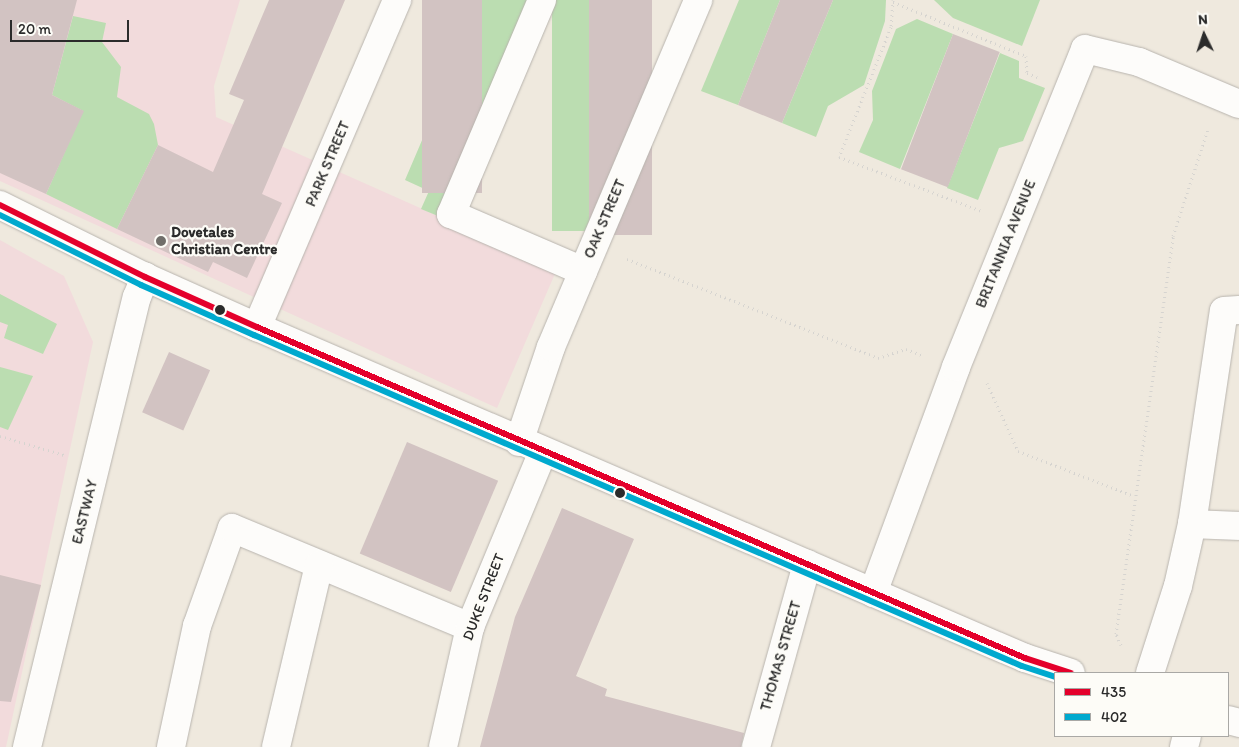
<!DOCTYPE html>
<style>
body{margin:0}
#map{position:relative;width:1239px;height:747px;overflow:hidden;background:#efe9de;font-family:Itim,sans-serif}
div>[style]{position:absolute}
.built>*{inset:0;background:#f2dbdc}
.green>*{inset:0;background:#bbddb1;transform-origin:0 0}
.building>*{inset:0;background:#d2c3c2;transform-origin:0 0}
.path>*{height:3px;margin-top:-1.5px;transform-origin:0;background:repeating-linear-gradient(90deg,#d6d4d0 0 1px,transparent 0 5px)}
.roads{filter:drop-shadow(0 0 1px #b8b4ae) drop-shadow(0 0 1px #b8b4ae)}
.minor>*{height:28px;margin:-14px;padding:0 14px;transform-origin:14px;border-radius:14px;background:#fdfcfa}
.bus-1>*{height:6px;margin:-3px;padding:0 3px;transform-origin:3px;border-radius:3px;background:#e4002b}
.bus-2>*{height:6px;margin:-3px;padding:0 3px;transform-origin:3px;border-radius:3px;background:#00a9ce}
.dots>*{width:14px;height:14px;translate:-50% -50%;box-sizing:border-box;border:2px solid #fdfcf7;border-radius:50%}
span{translate:-50% -50%;white-space:nowrap;text-align:center;line-height:1.15;-webkit-text-stroke:4.5px #fdfcf7;paint-order:stroke}
.street-label{font-size:15px;color:#2b2b2b}
.poi-label{font-size:15px;color:#2b2b2b;font-weight:700}
.left{translate:0 -50%;text-align:left}
.legend{position:absolute;left:1054px;top:672px;width:175px;height:65px;box-sizing:border-box;background:#fdfcf7;border:1px solid #a9a8a5;margin:0;padding:6px 9px;list-style:none;font-size:15px;color:#2b2b2b}
.legend li{display:flex;align-items:center;gap:10px;height:25px}
.legend b{width:25px;border:1px solid #a9a8a5}
.north{position:absolute;left:1179px;top:10px;width:50px;height:50px;-webkit-text-stroke:4px #fdfcf7;paint-order:stroke;rotate:356deg;font-size:14px;font-weight:700;line-height:20px;text-align:center;color:#2b2b2b}
.north::after{content:'';display:block;margin:auto;width:18px;height:22px;background:#2b2b2b;clip-path:polygon(50% 0,100% 100%,50% 72%,0 100%)}
.scale{position:absolute;left:10px;top:20px;width:119px;height:22px;box-sizing:border-box;border:2px solid #2b2b2b;border-top:0;padding-left:6px;font-size:15px;line-height:18px;white-space:nowrap;color:#2b2b2b;-webkit-text-stroke:4px #fdfcf7;paint-order:stroke}
</style>
<div id="map">
<div class="built">
<div style="clip-path:polygon(0 0,240px 0,214px 86px,216px 117px,557px 269px,497px 408px,0 181px)"></div>
<div style="clip-path:polygon(0 240px,64px 276px,93px 342px,6px 747px,0 747px)"></div>
</div>
<div class="green">
<div style="clip-path:polygon(482px 0,528px 0,438px 216px,421px 209px,429px 191px,405px 180px)"></div>
<div style="left:552px;top:0;width:37px;height:231px"></div>
<div style="clip-path:polygon(739px 0,780px 0,738px 105px,701px 91px)"></div>
<div style="clip-path:polygon(833px 0,886px 0,885px 21px,864px 85px,828px 106px,816px 137px,782px 123px)"></div>
<div style="clip-path:polygon(934px 0,1040px 0,1022px 46px,953px 18px)"></div>
<div style="clip-path:polygon(73px 16px,106px 23px,102px 42px,121px 67px,117px 97px,149px 114px,154px 124px,158px 145px,117px 229px,46px 194px,83px 111px,52px 95px)"></div>
<div style="clip-path:polygon(917px 19px,953px 34px,900px 169px,859px 152px,873px 120px,872px 91px,896px 29px)"></div>
<div style="clip-path:polygon(1000px 53px,1019px 61px,1019px 78px,1045px 88px,1023px 141px,999px 148px,978px 200px,947px 188px)"></div>
<div style="clip-path:polygon(0 294px,57px 324px,43px 354px,4px 338px,8px 325px,0 322px)"></div>
<div style="clip-path:polygon(0 367px,33px 376px,8px 430px,0 427px)"></div>
</div>
<div class="building">
<div style="clip-path:polygon(0 0,77px 0,52px 95px,84px 111px,46px 194px,0 173px)"></div>
<div style="clip-path:polygon(269px 0,345px 0,262px 194px,282px 203px,247px 278px,213px 262px,208px 272px,117px 229px,158px 145px,213px 172px,244px 100px,229px 94px)"></div>
<div style="left:422px;top:0;width:60px;height:193px"></div>
<div style="left:589px;top:0;width:63px;height:235px"></div>
<div style="clip-path:polygon(780px 0,833px 0,782px 123px,738px 105px)"></div>
<div style="left:953px;top:34px;width:50px;height:145px;rotate:21deg"></div>
<div style="left:169px;top:352px;width:45px;height:66px;rotate:24deg"></div>
<div style="left:407px;top:442px;width:99px;height:121px;rotate:23deg"></div>
<div style="clip-path:polygon(562px 508px,634px 539px,576px 676px,607px 689px,605px 696px,744px 733px,741px 747px,480px 747px,515px 617px)"></div>
<div style="clip-path:polygon(0 575px,41px 585px,11px 702px,0 701px)"></div>
</div>
<div class="path">
<div style="left:893px;top:0;width:27px;rotate:94deg"></div>
<div style="left:891px;top:27px;width:140px;rotate:111.8deg"></div>
<div style="left:839px;top:157px;width:153px;rotate:20.7deg"></div>
<div style="left:893px;top:2px;width:144px;rotate:22.1deg"></div>
<div style="left:1026px;top:56px;width:17px;rotate:87deg"></div>
<div style="left:1027px;top:73px;width:11px;rotate:22deg"></div>
<div style="left:627px;top:259px;width:270px;rotate:21.5deg"></div>
<div style="left:878px;top:358px;width:29px;rotate:-18deg"></div>
<div style="left:906px;top:349px;width:19px;rotate:21deg"></div>
<div style="left:987px;top:383px;width:75px;rotate:65.5deg"></div>
<div style="left:1018px;top:451px;width:124px;rotate:21.2deg"></div>
<div style="left:0;top:436px;width:67px;rotate:16.5deg"></div>
<div style="left:1121px;top:645px;width:12px;rotate:-114deg"></div>
<div style="left:1116px;top:634px;width:402px;rotate:-81.8deg"></div>
<div style="left:1173px;top:236px;width:113px;rotate:-71.9deg"></div>
</div>
<div class="roads">
<div class="minor">
<div style="left:542px;top:0;width:233px;rotate:113deg"></div>
<div style="left:451px;top:214px;width:144px;rotate:23.4deg"></div>
<div style="left:0;top:205px;width:162px;rotate:26.4deg"></div>
<div style="left:145px;top:277px;width:123px;rotate:24.1deg"></div>
<div style="left:257px;top:327px;width:836px;rotate:23.32deg"></div>
<div style="left:1025px;top:658px;width:48px;rotate:18.1deg"></div>
<div style="left:257px;top:327px;width:356px;rotate:-66.8deg"></div>
<div style="left:519px;top:442px;width:100px;rotate:-71.4deg"></div>
<div style="left:551px;top:347px;width:377px;rotate:-67deg"></div>
<div style="left:1192px;top:524px;width:47px;rotate:2.4deg"></div>
<div style="left:873px;top:593px;width:241px;rotate:-69.8deg"></div>
<div style="left:956px;top:367px;width:343px;rotate:-67.9deg"></div>
<div style="left:1085px;top:49px;width:56px;rotate:13.5deg"></div>
<div style="left:1139px;top:62px;width:108px;rotate:22.8deg"></div>
<div style="left:1150px;top:673px;width:91px;rotate:-72.2deg"></div>
<div style="left:1178px;top:586px;width:64px;rotate:-77.3deg"></div>
<div style="left:1192px;top:524px;width:215px;rotate:-81.5deg"></div>
<div style="left:1224px;top:311px;width:15px;rotate:-4deg"></div>
<div style="left:1228px;top:720px;width:11px;rotate:15deg"></div>
<div style="left:27px;top:747px;width:463px;rotate:-76.3deg"></div>
<div style="left:137px;top:297px;width:22px;rotate:-68deg"></div>
<div style="left:171px;top:747px;width:124px;rotate:-77.9deg"></div>
<div style="left:197px;top:626px;width:104px;rotate:-70.3deg"></div>
<div style="left:232px;top:528px;width:258px;rotate:22.6deg"></div>
<div style="left:276px;top:747px;width:187px;rotate:-76.7deg"></div>
<div style="left:443px;top:747px;width:123px;rotate:-77.3deg"></div>
<div style="left:470px;top:627px;width:190px;rotate:-67.4deg"></div>
<div style="left:756px;top:747px;width:190px;rotate:-74.4deg"></div>
<div style="left:1184px;top:747px;width:11px;rotate:-75deg"></div>
</div>
</div>
<div class="bus-1">
<div style="left:0;top:205px;width:162px;rotate:26.4deg"></div>
<div style="left:145px;top:277px;width:123px;rotate:24.1deg"></div>
<div style="left:257px;top:327px;width:836px;rotate:23.32deg"></div>
<div style="left:1025px;top:658px;width:48px;rotate:18.1deg"></div>
</div>
<div class="bus-2">
<div style="left:0;top:215px;width:157px;rotate:26.4deg"></div>
<div style="left:141px;top:285px;width:124px;rotate:23.9deg"></div>
<div style="left:254px;top:335px;width:836px;rotate:23.32deg"></div>
<div style="left:1022px;top:666px;width:35px;rotate:18deg"></div>
</div>
<div class="dots">
<div style="left:161px;top:241px;background:#706e6a"></div>
<div style="left:220px;top:310px;background:#2b2b2b"></div>
<div style="left:620px;top:493px;background:#2b2b2b"></div>
</div>
<div class="street-label">
<span style="left:328px;top:164px;rotate:-67deg">PARK STREET</span>
<span style="left:605px;top:219px;rotate:-67deg">OAK STREET</span>
<span style="left:1006px;top:244px;rotate:-68deg">BRITANNIA AVENUE</span>
<span style="left:85px;top:512px;rotate:-76deg">EASTWAY</span>
<span style="left:484px;top:597px;rotate:-69deg">DUKE STREET</span>
<span style="left:781px;top:656px;rotate:-74deg">THOMAS STREET</span>
</div>
<div class="poi-label">
<span class="left" style="left:171px;top:241px">Dovetales<br>Christian Centre</span>
</div>
<ul class="legend">
<li><b style="height:6px;background:#e4002b"></b>435</li>
<li><b style="height:6px;background:#00a9ce"></b>402</li>
</ul>
<div class="north">N</div>
<div class="scale">20 m</div>
</div>
